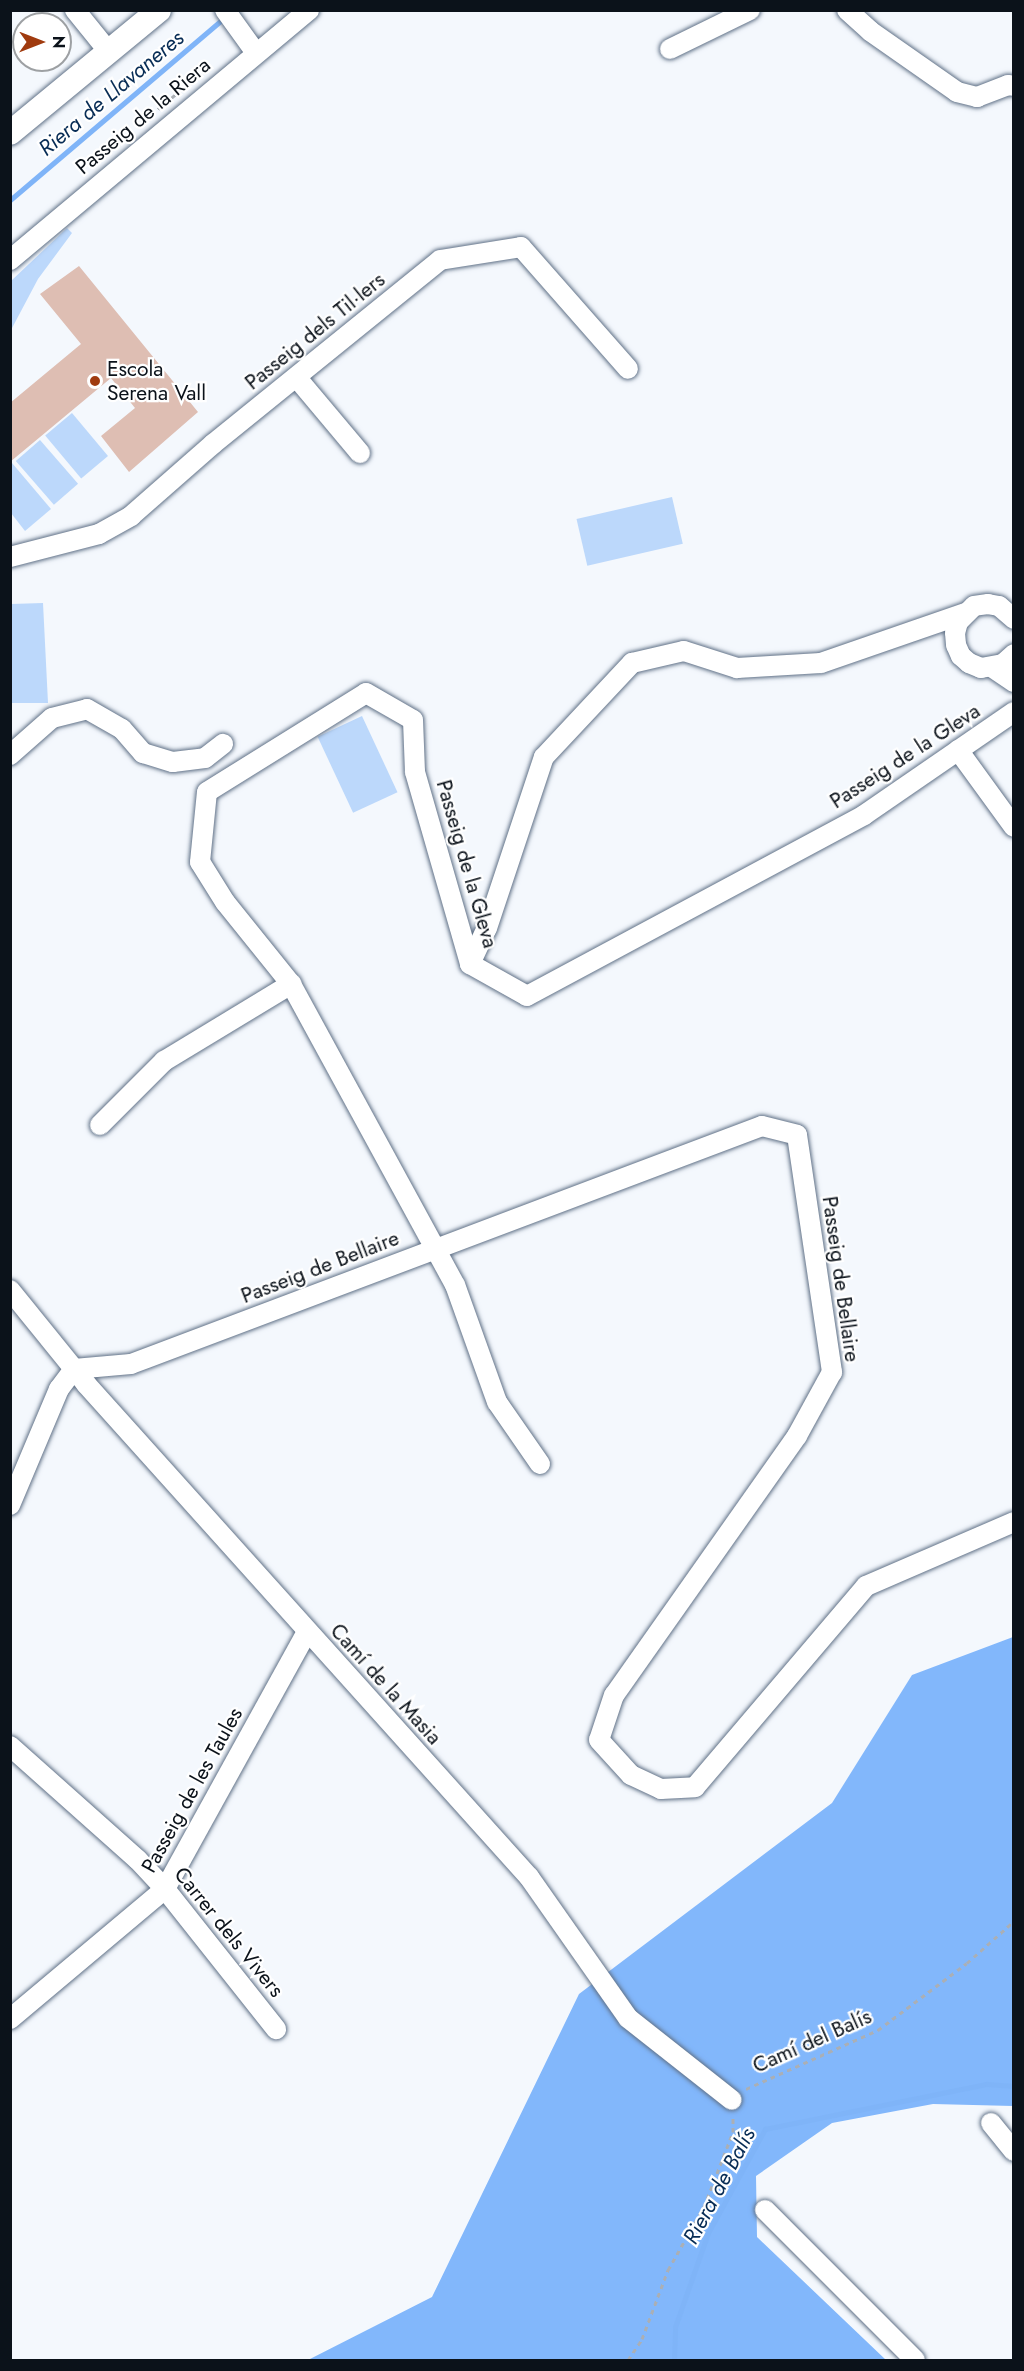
<!DOCTYPE html>
<meta charset="utf-8">
<style>
body{margin:0}
#map{position:relative;width:1024px;height:2371px;overflow:hidden;background:#f4f8fd;font-family:Jost,sans-serif}
div>[style]{position:absolute}
.green>*{inset:0;background:#bcd8fb;transform-origin:0 0}
.forest>*{inset:0;background:#82b7fb}
.stream>*{height:5px;margin:-2.5px;padding:0 2.5px;transform-origin:2.5px;border-radius:2.5px;background:#7fb4f8}
.building>*{inset:0;background:#debeb3}
.path>*{height:3px;margin-top:-1.5px;transform-origin:0;background:repeating-linear-gradient(90deg,#aaafb5 0 4.5px,transparent 0 9px)}
.roads{filter:drop-shadow(0 0 2px #607187) drop-shadow(0 0 2px #607187)}
.minor>*{height:20px;margin:-10px;padding:0 10px;transform-origin:10px;border-radius:10px;background:#fff}
.tertiary>*{height:24px;margin:-12px;padding:0 12px;transform-origin:12px;border-radius:12px;background:#fff}
.dots>*{width:16px;height:16px;translate:-50% -50%;box-sizing:border-box;border:3px solid #fff;border-radius:50%}
span{translate:-50% -50%;white-space:nowrap;text-align:center;line-height:1.15;-webkit-text-stroke:4.5px #fff;paint-order:stroke}
.street-label{font-size:21px;color:#0b121a}
.poi-label{font-size:21px;color:#0b121a}
.left{translate:0 -50%;text-align:left}
.water-label{font-size:22px;color:#072c55;font-style:italic}
.frame{position:absolute;inset:0;border:12px solid #0b121a;pointer-events:none}
.north{position:absolute;left:12px;top:12px;width:60px;height:60px;box-sizing:border-box;background:#fff;border:2px solid #9da0a3;border-radius:50%;rotate:90deg;font-size:16px;font-weight:700;line-height:24px;text-align:center;color:#0b121a}
.north::after{content:'';display:block;margin:auto;width:21px;height:27px;background:#a03b0f;clip-path:polygon(50% 0,100% 100%,50% 72%,0 100%)}
</style>
<div id="map">
<div class="green">
<div style="clip-path:polygon(67px 228px,72px 233px,38px 279px,11px 330px,11px 281px)"></div>
<div style="left:72px;top:413px;width:56px;height:35px;rotate:50deg"></div>
<div style="left:40px;top:440px;width:58px;height:32px;rotate:49deg"></div>
<div style="clip-path:polygon(12px 463px,51px 509px,25px 531px,11px 513px)"></div>
<div style="left:672px;top:497px;width:48px;height:98px;rotate:77deg"></div>
<div style="clip-path:polygon(43px 603px,48px 703px,11px 703px,11px 604px)"></div>
<div style="left:362px;top:716px;width:84px;height:49px;rotate:65deg"></div>
</div>
<div class="forest">
<div style="clip-path:polygon(1013px 1637px,1013px 2106px,933px 2104px,832px 2123px,756px 2176px,757px 2237px,886px 2360px,308px 2360px,432px 2297px,579px 1994px,832px 1803px,912px 1675px)"></div>
</div>
<div class="stream">
<div style="left:10px;top:200px;width:282px;rotate:-40.4deg"></div>
<div style="left:674px;top:2360px;width:33px;rotate:-88deg"></div>
<div style="left:675px;top:2327px;width:100px;rotate:-70.7deg"></div>
<div style="left:708px;top:2233px;width:119px;rotate:-61.3deg"></div>
<div style="left:765px;top:2129px;width:227px;rotate:-11.5deg"></div>
<div style="left:987px;top:2084px;width:27px;rotate:4deg"></div>
</div>
<div class="building">
<div style="clip-path:polygon(79px 266px,198px 412px,129px 472px,101px 436px,135px 408px,111px 378px,10px 462px,10px 403px,81px 344px,40px 294px)"></div>
</div>
<div class="path">
<div style="left:151px;top:115px;width:48px;rotate:-40deg"></div>
<div style="left:746px;top:2089px;width:145px;rotate:-24.1deg"></div>
<div style="left:878px;top:2030px;width:111px;rotate:-37deg"></div>
<div style="left:967px;top:1963px;width:63px;rotate:-41.8deg"></div>
<div style="left:628px;top:2360px;width:25px;rotate:-56deg"></div>
<div style="left:642px;top:2339px;width:74px;rotate:-69.4deg"></div>
<div style="left:668px;top:2270px;width:73px;rotate:-60.3deg"></div>
<div style="left:704px;top:2207px;width:80px;rotate:-68.9deg"></div>
<div style="left:733px;top:2132px;width:16px;rotate:-90deg"></div>
</div>
<div class="roads">
<div class="minor">
<div style="left:75px;top:10px;width:54px;rotate:51deg"></div>
<div style="left:225px;top:10px;width:53px;rotate:54.2deg"></div>
<div style="left:847px;top:10px;width:31px;rotate:42deg"></div>
<div style="left:870px;top:31px;width:106px;rotate:35deg"></div>
<div style="left:957px;top:92px;width:21px;rotate:14deg"></div>
<div style="left:977px;top:97px;width:33px;rotate:-21deg"></div>
<div style="left:1008px;top:85px;width:6px;rotate:9deg"></div>
<div style="left:670px;top:49px;width:89px;rotate:-26deg"></div>
<div style="left:10px;top:260px;width:390px;rotate:-39.9deg"></div>
<div style="left:297px;top:378px;width:98px;rotate:50deg"></div>
<div style="left:10px;top:557px;width:92px;rotate:-14.5deg"></div>
<div style="left:99px;top:534px;width:37px;rotate:-29deg"></div>
<div style="left:131px;top:516px;width:109px;rotate:-41.3deg"></div>
<div style="left:213px;top:444px;width:292px;rotate:-39deg"></div>
<div style="left:440px;top:260px;width:82px;rotate:-9.1deg"></div>
<div style="left:521px;top:247px;width:162px;rotate:48.7deg"></div>
<div style="left:1014px;top:619px;width:20px;rotate:-139deg"></div>
<div style="left:999px;top:606px;width:11px;rotate:-170deg"></div>
<div style="left:988px;top:604px;width:14px;rotate:172deg"></div>
<div style="left:974px;top:606px;width:23px;rotate:135deg"></div>
<div style="left:958px;top:622px;width:11px;rotate:105deg"></div>
<div style="left:955px;top:633px;width:12px;rotate:85deg"></div>
<div style="left:956px;top:645px;width:12px;rotate:66deg"></div>
<div style="left:961px;top:656px;width:11px;rotate:41deg"></div>
<div style="left:969px;top:663px;width:13px;rotate:23deg"></div>
<div style="left:981px;top:668px;width:22px;rotate:-10deg"></div>
<div style="left:1003px;top:664px;width:15px;rotate:-42deg"></div>
<div style="left:993px;top:668px;width:25px;rotate:34deg"></div>
<div style="left:958px;top:750px;width:95px;rotate:54deg"></div>
<div style="left:10px;top:755px;width:56px;rotate:-41.4deg"></div>
<div style="left:52px;top:718px;width:36px;rotate:-14deg"></div>
<div style="left:87px;top:709px;width:40px;rotate:29.7deg"></div>
<div style="left:122px;top:729px;width:32px;rotate:49deg"></div>
<div style="left:143px;top:753px;width:31px;rotate:17deg"></div>
<div style="left:173px;top:762px;width:32px;rotate:-7deg"></div>
<div style="left:205px;top:758px;width:23px;rotate:-38deg"></div>
<div style="left:470px;top:964px;width:40px;rotate:-65deg"></div>
<div style="left:487px;top:928px;width:180px;rotate:-71.6deg"></div>
<div style="left:544px;top:757px;width:129px;rotate:-46.9deg"></div>
<div style="left:632px;top:663px;width:53px;rotate:-13deg"></div>
<div style="left:684px;top:651px;width:56px;rotate:17.8deg"></div>
<div style="left:737px;top:668px;width:84px;rotate:-3.4deg"></div>
<div style="left:821px;top:663px;width:152px;rotate:-19.1deg"></div>
<div style="left:100px;top:1125px;width:91px;rotate:-45deg"></div>
<div style="left:164px;top:1061px;width:149px;rotate:-31.2deg"></div>
<div style="left:10px;top:1290px;width:121px;rotate:51deg"></div>
<div style="left:86px;top:1384px;width:663px;rotate:48.06deg"></div>
<div style="left:529px;top:1877px;width:172px;rotate:54.9deg"></div>
<div style="left:628px;top:2018px;width:132px;rotate:38.3deg"></div>
<div style="left:540px;top:1464px;width:75px;rotate:-124.7deg"></div>
<div style="left:497px;top:1402px;width:124px;rotate:-109.7deg"></div>
<div style="left:455px;top:1285px;width:343px;rotate:-118.6deg"></div>
<div style="left:291px;top:984px;width:105px;rotate:-128.8deg"></div>
<div style="left:225px;top:902px;width:47px;rotate:-122deg"></div>
<div style="left:200px;top:862px;width:70px;rotate:-84.3deg"></div>
<div style="left:207px;top:792px;width:187px;rotate:-31.9deg"></div>
<div style="left:366px;top:693px;width:54px;rotate:29.9deg"></div>
<div style="left:413px;top:720px;width:52px;rotate:87.8deg"></div>
<div style="left:415px;top:772px;width:200px;rotate:74deg"></div>
<div style="left:470px;top:964px;width:65px;rotate:29.3deg"></div>
<div style="left:527px;top:996px;width:383px;rotate:-28.2deg"></div>
<div style="left:864px;top:815px;width:182px;rotate:-34.5deg"></div>
<div style="left:10px;top:1505px;width:126px;rotate:-67.1deg"></div>
<div style="left:59px;top:1389px;width:25px;rotate:-53deg"></div>
<div style="left:74px;top:1369px;width:57px;rotate:-5deg"></div>
<div style="left:131px;top:1364px;width:674px;rotate:-20.67deg"></div>
<div style="left:762px;top:1126px;width:36px;rotate:14deg"></div>
<div style="left:797px;top:1135px;width:240px;rotate:81.6deg"></div>
<div style="left:832px;top:1372px;width:73px;rotate:118.7deg"></div>
<div style="left:797px;top:1436px;width:317px;rotate:125.2deg"></div>
<div style="left:614px;top:1695px;width:47px;rotate:108.4deg"></div>
<div style="left:599px;top:1740px;width:47px;rotate:47.6deg"></div>
<div style="left:631px;top:1775px;width:33px;rotate:25deg"></div>
<div style="left:661px;top:1789px;width:34px;rotate:-3deg"></div>
<div style="left:695px;top:1787px;width:264px;rotate:-49.6deg"></div>
<div style="left:866px;top:1586px;width:161px;rotate:-23.4deg"></div>
<div style="left:10px;top:1746px;width:171px;rotate:41.7deg"></div>
<div style="left:138px;top:1860px;width:40px;rotate:47deg"></div>
<div style="left:165px;top:1889px;width:179px;rotate:51.6deg"></div>
<div style="left:10px;top:2019px;width:202px;rotate:-40deg"></div>
<div style="left:165px;top:1889px;width:294px;rotate:-61.1deg"></div>
<div style="left:991px;top:2123px;width:36px;rotate:51deg"></div>
<div style="left:765px;top:2210px;width:212px;rotate:45deg"></div>
</div>
<div class="tertiary">
<div style="left:10px;top:133px;width:193px;rotate:-39.5deg"></div>
</div>
</div>
<div class="dots">
<div style="left:95px;top:381px;background:#a03b0f"></div>
</div>
<div class="street-label">
<span style="left:143px;top:116px;rotate:-40deg">Passeig de la Riera</span>
<span style="left:315px;top:331px;rotate:-39deg">Passeig dels Til·lers</span>
<span style="left:905px;top:756px;rotate:-33deg">Passeig de la Gleva</span>
<span style="left:467px;top:864px;rotate:74deg">Passeig de la Gleva</span>
<span style="left:320px;top:1267px;rotate:-21deg">Passeig de Bellaire</span>
<span style="left:841px;top:1279px;rotate:82deg">Passeig de Bellaire</span>
<span style="left:386px;top:1684px;rotate:48deg">Camí de la Masia</span>
<span style="left:192px;top:1790px;rotate:-61deg">Passeig de les Taules</span>
<span style="left:229px;top:1932px;rotate:51deg">Carrer dels Vivers</span>
<span style="left:812px;top:2041px;rotate:-24deg">Camí del Balís</span>
</div>
<div class="poi-label">
<span class="left" style="left:107px;top:381px">Escola<br>Serena Vall</span>
</div>
<div class="water-label">
<span style="left:111px;top:93px;rotate:-40deg">Riera de Llavaneres</span>
<span style="left:719px;top:2186px;rotate:-62deg">Riera de Balís</span>
</div>
<div class="frame"></div>
<div class="north">N</div>
</div>
